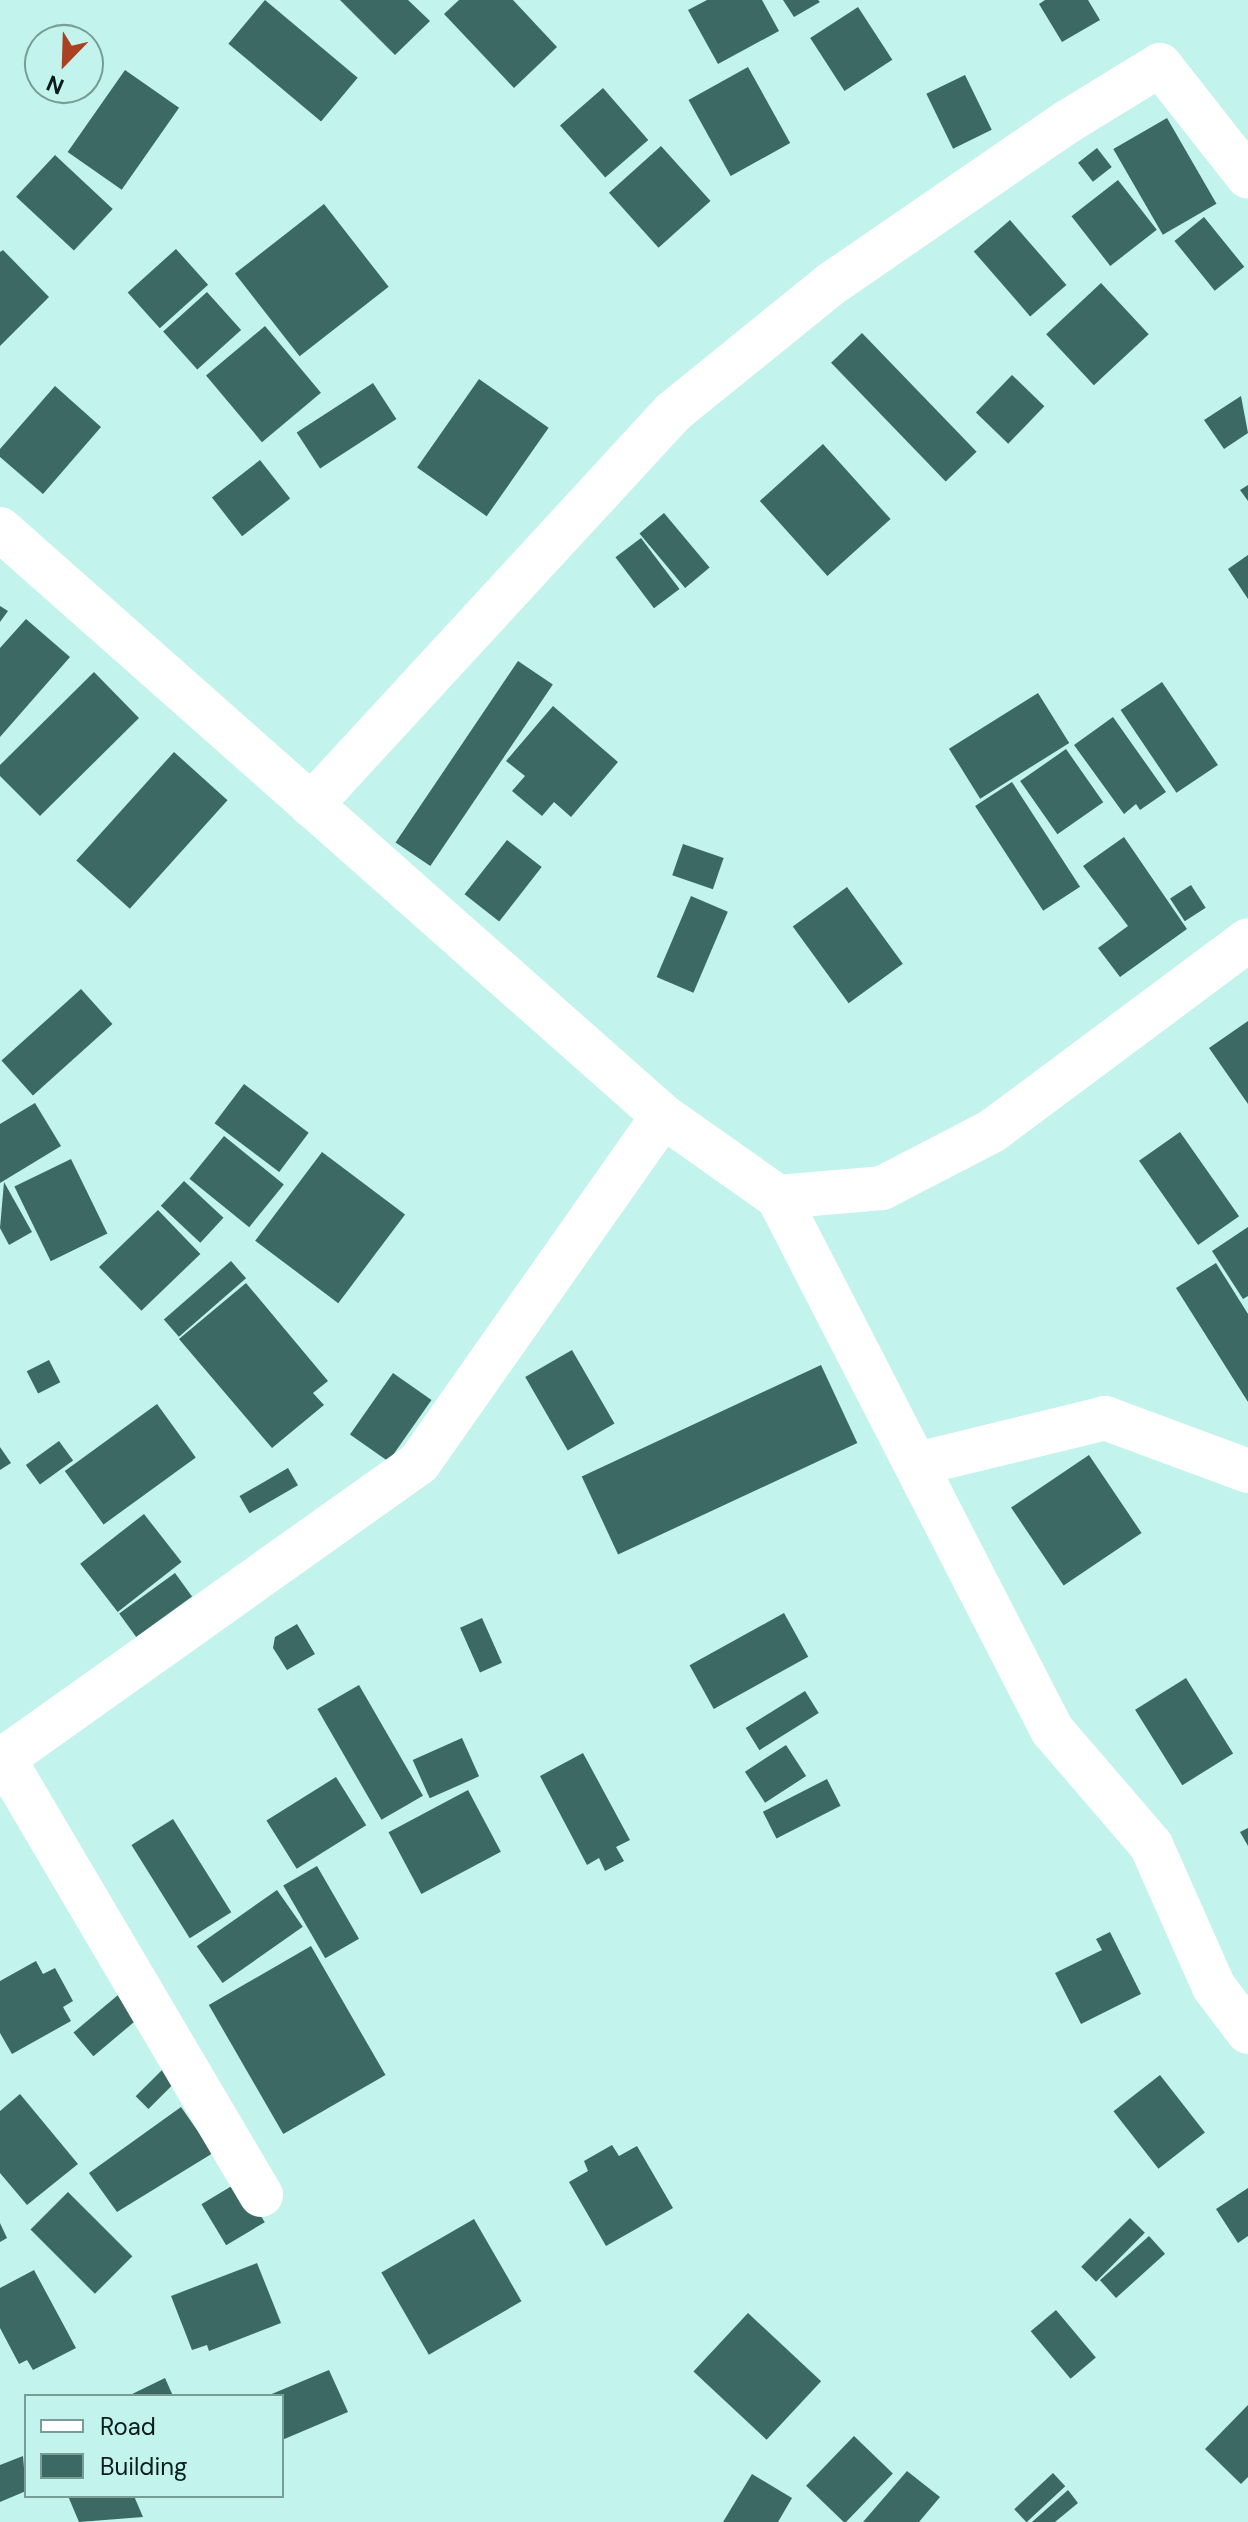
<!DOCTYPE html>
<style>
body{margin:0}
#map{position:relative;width:1248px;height:2522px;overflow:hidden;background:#c2f3ec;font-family:"DM Sans",sans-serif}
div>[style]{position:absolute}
.building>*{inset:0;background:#3c6964;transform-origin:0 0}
.street>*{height:44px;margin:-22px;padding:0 22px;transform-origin:22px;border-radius:22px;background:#fff}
span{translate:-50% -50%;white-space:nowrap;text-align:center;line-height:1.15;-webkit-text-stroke:8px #c2f3ec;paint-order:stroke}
.legend{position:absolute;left:24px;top:2394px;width:260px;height:104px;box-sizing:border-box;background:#c2f3ec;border:2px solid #789d98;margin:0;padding:10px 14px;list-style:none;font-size:24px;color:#0a1d1b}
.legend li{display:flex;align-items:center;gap:16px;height:40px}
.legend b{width:40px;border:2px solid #789d98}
.north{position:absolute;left:24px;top:24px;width:80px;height:80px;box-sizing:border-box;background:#c2f3ec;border:2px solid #789d98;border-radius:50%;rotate:203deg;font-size:22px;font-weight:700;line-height:32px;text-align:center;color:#0a1d1b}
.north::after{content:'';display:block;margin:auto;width:28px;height:36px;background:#a94123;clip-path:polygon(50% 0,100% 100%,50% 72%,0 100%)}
</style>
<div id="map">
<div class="building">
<div style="left:265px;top:0;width:121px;height:57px;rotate:40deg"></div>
<div style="clip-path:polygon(340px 0,408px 0,430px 21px,395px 55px)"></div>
<div style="clip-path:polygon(459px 0,513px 0,557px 47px,514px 88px,444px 14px)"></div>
<div style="clip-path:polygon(707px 0,762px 0,779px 31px,718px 64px,688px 10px)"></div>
<div style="clip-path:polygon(783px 0,818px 0,820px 2px,794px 17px)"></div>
<div style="clip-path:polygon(1045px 0,1088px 0,1100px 20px,1062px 42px,1039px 4px)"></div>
<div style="left:858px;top:7px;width:63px;height:57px;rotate:57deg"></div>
<div style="left:748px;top:67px;width:87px;height:68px;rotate:61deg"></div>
<div style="left:125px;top:70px;width:66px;height:100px;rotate:35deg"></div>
<div style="left:965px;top:75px;width:61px;height:43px;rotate:64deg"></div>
<div style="left:603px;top:88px;width:69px;height:57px;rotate:49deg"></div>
<div style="left:1167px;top:118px;width:99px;height:62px;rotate:60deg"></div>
<div style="left:661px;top:146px;width:74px;height:70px;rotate:48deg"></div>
<div style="left:1097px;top:148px;width:24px;height:24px;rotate:52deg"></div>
<div style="left:55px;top:155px;width:79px;height:57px;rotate:43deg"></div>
<div style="left:1118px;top:180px;width:63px;height:59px;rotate:52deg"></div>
<div style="left:324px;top:204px;width:105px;height:113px;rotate:52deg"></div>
<div style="left:1204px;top:217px;width:64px;height:38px;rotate:51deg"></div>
<div style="left:1010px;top:220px;width:86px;height:48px;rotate:49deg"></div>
<div style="left:176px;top:249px;width:48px;height:65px;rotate:48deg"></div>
<div style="clip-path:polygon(3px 250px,49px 297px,0 346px,0 252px)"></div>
<div style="left:1101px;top:283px;width:70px;height:75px;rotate:47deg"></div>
<div style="left:207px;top:292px;width:51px;height:59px;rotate:48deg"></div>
<div style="left:265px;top:326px;width:87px;height:77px;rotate:50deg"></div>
<div style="left:862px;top:333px;width:165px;height:43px;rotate:46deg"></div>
<div style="left:1012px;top:375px;width:45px;height:52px;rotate:44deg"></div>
<div style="left:479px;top:379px;width:85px;height:108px;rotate:35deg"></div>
<div style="left:373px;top:383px;width:43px;height:91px;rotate:57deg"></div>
<div style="clip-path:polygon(55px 386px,101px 427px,43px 494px,0 457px,0 449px)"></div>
<div style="clip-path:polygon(1241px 396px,1248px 433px,1224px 449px,1204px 420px)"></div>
<div style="left:823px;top:444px;width:101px;height:85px;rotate:48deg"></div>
<div style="left:260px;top:460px;width:49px;height:61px;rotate:52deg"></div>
<div style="clip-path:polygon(1248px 485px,1248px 501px,1240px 490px)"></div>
<div style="left:664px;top:513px;width:71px;height:32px;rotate:50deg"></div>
<div style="left:641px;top:538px;width:64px;height:32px;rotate:53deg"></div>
<div style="clip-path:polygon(1248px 555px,1248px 599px,1228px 569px)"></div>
<div style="clip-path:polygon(0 606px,8px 611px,0 622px)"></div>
<div style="clip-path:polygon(26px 619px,70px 657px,0 737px,0 648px)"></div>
<div style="left:518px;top:661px;width:42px;height:219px;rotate:34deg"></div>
<div style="clip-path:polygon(94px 672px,139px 718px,40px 816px,0 776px,0 765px)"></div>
<div style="left:1162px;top:682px;width:100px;height:50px;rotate:56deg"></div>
<div style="left:1038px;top:693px;width:59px;height:105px;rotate:58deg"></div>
<div style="clip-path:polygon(553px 706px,618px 762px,571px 817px,554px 802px,542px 816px,512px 791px,525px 776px,506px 761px)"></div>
<div style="clip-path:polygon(1113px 717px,1166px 792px,1140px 810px,1136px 804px,1124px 814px,1074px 745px)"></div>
<div style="left:1066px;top:749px;width:65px;height:56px;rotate:55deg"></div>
<div style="left:174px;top:752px;width:72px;height:146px;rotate:42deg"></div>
<div style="left:1012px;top:782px;width:125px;height:44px;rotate:57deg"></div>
<div style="clip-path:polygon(1124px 837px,1187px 929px,1120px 977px,1098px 948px,1128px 926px,1083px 866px)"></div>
<div style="left:507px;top:840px;width:44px;height:69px;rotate:38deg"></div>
<div style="left:683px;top:844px;width:43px;height:33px;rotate:19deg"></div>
<div style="left:1191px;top:885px;width:27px;height:25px;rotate:57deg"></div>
<div style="left:847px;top:887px;width:95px;height:67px;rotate:54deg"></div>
<div style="left:691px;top:896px;width:40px;height:88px;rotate:23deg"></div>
<div style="left:81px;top:989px;width:47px;height:107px;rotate:48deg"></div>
<div style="clip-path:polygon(1248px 1021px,1248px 1104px,1209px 1048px)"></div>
<div style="left:244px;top:1084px;width:81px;height:49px;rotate:37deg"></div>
<div style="clip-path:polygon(35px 1103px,61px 1146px,0 1183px,0 1124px)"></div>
<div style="left:1180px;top:1132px;width:103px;height:50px;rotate:55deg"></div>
<div style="left:224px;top:1136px;width:77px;height:55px;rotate:39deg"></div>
<div style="left:322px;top:1152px;width:104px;height:111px;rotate:37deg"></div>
<div style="left:71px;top:1159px;width:83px;height:63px;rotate:64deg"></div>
<div style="left:184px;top:1181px;width:54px;height:34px;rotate:43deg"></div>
<div style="clip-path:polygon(4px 1182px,32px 1232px,9px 1245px,0 1228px)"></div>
<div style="left:158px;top:1210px;width:61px;height:82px;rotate:46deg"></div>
<div style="clip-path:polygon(1248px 1227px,1248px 1296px,1243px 1299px,1212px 1251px)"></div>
<div style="left:231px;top:1261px;width:23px;height:89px;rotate:49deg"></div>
<div style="clip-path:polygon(1216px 1263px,1248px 1314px,1248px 1402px,1176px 1288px)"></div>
<div style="clip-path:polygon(246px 1283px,328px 1381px,313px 1393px,324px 1405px,272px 1448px,179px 1339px)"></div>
<div style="left:572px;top:1350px;width:85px;height:54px;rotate:60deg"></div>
<div style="left:49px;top:1360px;width:25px;height:25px;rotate:63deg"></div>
<div style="left:821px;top:1365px;width:86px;height:264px;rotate:65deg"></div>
<div style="left:393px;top:1373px;width:47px;height:75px;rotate:35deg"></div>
<div style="left:157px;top:1404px;width:66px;height:114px;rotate:54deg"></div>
<div style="left:59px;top:1441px;width:24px;height:41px;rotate:54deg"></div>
<div style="clip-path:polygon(0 1447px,11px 1463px,0 1470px)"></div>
<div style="left:1089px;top:1455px;width:94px;height:94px;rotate:56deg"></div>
<div style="left:288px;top:1468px;width:20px;height:56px;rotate:60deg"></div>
<div style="left:144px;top:1514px;width:61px;height:81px;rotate:52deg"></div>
<div style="left:175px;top:1573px;width:29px;height:69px;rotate:54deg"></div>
<div style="left:784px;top:1613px;width:50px;height:108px;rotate:61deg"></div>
<div style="left:482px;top:1618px;width:49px;height:24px;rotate:66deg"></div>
<div style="clip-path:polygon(297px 1624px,315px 1654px,287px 1670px,273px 1648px,275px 1637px)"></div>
<div style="left:1186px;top:1678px;width:89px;height:60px;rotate:58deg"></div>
<div style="left:359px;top:1685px;width:128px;height:48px;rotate:60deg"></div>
<div style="left:805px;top:1691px;width:26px;height:70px;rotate:58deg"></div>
<div style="left:462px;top:1738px;width:42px;height:54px;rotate:66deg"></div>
<div style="left:786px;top:1745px;width:37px;height:49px;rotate:57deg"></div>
<div style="clip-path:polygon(583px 1753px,630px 1840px,616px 1847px,624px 1861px,605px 1871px,599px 1858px,587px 1865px,540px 1776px)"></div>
<div style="left:336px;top:1777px;width:57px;height:82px;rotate:58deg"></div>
<div style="left:827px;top:1779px;width:30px;height:72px;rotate:63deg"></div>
<div style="left:468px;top:1790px;width:70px;height:90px;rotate:62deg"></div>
<div style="left:173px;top:1819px;width:110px;height:49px;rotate:58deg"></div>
<div style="clip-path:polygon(1248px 1828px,1248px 1846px,1240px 1832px)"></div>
<div style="left:317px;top:1866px;width:84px;height:39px;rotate:60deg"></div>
<div style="left:277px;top:1890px;width:45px;height:98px;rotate:55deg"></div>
<div style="clip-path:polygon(1110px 1932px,1141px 1994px,1081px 2024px,1055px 1973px,1102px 1950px,1096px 1939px)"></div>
<div style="left:311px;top:1946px;width:149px;height:118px;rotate:60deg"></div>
<div style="clip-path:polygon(36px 1961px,43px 1974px,55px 1968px,73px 2001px,63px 2007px,71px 2021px,12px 2054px,0 2033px,0 1981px)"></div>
<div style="left:124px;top:1990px;width:31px;height:66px;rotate:50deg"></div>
<div style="left:164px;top:2068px;width:18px;height:40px;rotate:45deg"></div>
<div style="left:1160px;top:2075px;width:73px;height:59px;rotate:52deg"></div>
<div style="clip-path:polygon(20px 2094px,78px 2164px,27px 2205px,0 2173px,0 2111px)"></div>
<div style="clip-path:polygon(181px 2107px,213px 2153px,117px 2212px,89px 2173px)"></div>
<div style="clip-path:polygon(612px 2145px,619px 2156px,637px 2146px,673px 2208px,606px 2246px,569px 2182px,588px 2171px,584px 2161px)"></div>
<div style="left:240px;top:2181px;width:48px;height:45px;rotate:59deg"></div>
<div style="clip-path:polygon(1248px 2188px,1248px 2236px,1238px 2243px,1216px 2209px)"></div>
<div style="left:68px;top:2192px;width:91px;height:53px;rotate:45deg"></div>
<div style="left:1130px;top:2218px;width:21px;height:69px;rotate:45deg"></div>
<div style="left:474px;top:2219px;width:95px;height:107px;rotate:60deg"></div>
<div style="clip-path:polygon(0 2223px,7px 2238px,0 2242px)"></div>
<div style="left:1149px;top:2236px;width:24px;height:66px;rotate:48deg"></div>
<div style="clip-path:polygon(257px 2263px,281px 2323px,209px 2351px,207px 2345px,192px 2350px,171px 2296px)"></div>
<div style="clip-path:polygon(34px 2270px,76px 2348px,33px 2370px,27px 2360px,19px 2364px,0 2328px,0 2288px)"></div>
<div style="left:1056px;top:2310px;width:62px;height:33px;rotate:50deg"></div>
<div style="left:748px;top:2313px;width:100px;height:80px;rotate:43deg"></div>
<div style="clip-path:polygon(329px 2370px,348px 2412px,282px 2440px,282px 2396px,267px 2396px)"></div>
<div style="clip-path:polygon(165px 2378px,173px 2396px,128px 2396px)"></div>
<div style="clip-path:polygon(1248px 2405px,1248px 2477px,1241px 2484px,1205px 2449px)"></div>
<div style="left:854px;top:2436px;width:54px;height:69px;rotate:44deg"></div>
<div style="clip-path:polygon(23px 2456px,26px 2491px,0 2502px,0 2465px)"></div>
<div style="clip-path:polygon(907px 2471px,940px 2497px,919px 2522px,863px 2522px)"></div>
<div style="left:1053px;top:2473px;width:18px;height:53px;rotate:47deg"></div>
<div style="clip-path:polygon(752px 2474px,792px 2498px,778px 2522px,723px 2522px)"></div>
<div style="clip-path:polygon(1068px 2490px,1078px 2503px,1055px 2522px,1032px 2522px)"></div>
<div style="clip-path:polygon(68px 2496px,134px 2496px,143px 2517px,79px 2522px)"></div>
</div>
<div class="street">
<div style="left:0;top:529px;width:886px;rotate:41.52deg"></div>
<div style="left:663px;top:1116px;width:141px;rotate:35.2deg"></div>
<div style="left:778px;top:1197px;width:599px;rotate:62.79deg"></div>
<div style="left:1052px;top:1730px;width:152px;rotate:49.3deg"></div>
<div style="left:1151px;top:1845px;width:155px;rotate:66.1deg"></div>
<div style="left:1214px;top:1987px;width:56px;rotate:52.9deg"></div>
<div style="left:311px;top:805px;width:534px;rotate:-47.35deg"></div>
<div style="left:673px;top:412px;width:203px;rotate:-39deg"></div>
<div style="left:831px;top:284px;width:286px;rotate:-34.5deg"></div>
<div style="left:1067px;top:122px;width:109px;rotate:-31.5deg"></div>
<div style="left:1160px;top:65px;width:142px;rotate:51.8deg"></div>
<div style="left:778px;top:1197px;width:104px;rotate:-4.9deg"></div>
<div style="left:882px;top:1188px;width:124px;rotate:-27.4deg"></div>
<div style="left:992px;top:1131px;width:319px;rotate:-36.7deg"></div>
<div style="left:917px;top:1464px;width:194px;rotate:-13.7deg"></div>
<div style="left:1105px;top:1418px;width:153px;rotate:20.3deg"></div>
<div style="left:4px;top:1759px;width:506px;rotate:59.48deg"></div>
<div style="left:0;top:1761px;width:514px;rotate:-35.42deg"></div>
<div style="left:419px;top:1463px;width:424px;rotate:-54.9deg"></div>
</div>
<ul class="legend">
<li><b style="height:10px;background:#fff"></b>Road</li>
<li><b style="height:22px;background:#3c6964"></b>Building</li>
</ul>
<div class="north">N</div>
</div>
